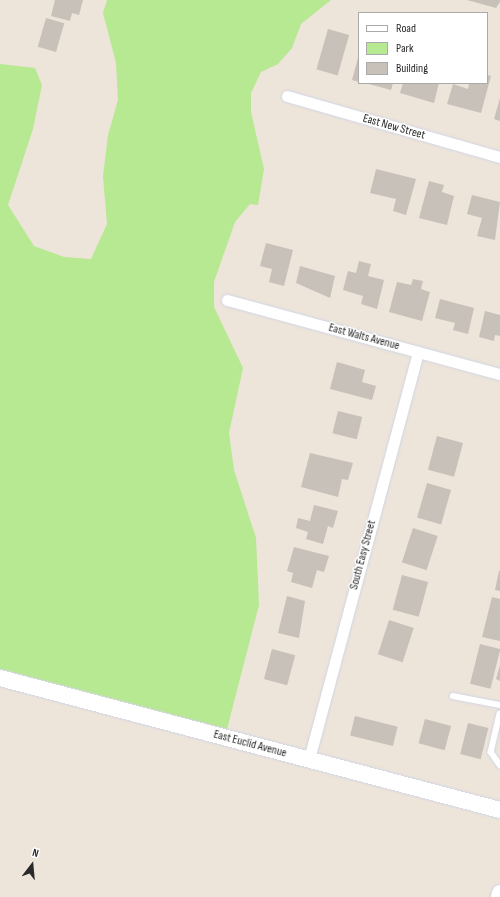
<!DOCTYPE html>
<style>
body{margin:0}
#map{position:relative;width:500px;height:897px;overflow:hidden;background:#ede4da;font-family:"Sofia Sans Condensed",sans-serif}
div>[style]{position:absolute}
.green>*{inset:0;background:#b7e892}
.building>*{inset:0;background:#c8c1ba;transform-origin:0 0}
.roads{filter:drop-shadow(0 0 1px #d0d5e4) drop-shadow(0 0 1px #d0d5e4)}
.lane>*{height:5.5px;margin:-2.75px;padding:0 2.75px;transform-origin:2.75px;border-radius:2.75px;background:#fff}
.street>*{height:11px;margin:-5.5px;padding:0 5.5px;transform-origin:5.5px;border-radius:5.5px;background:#fff}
.secondary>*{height:16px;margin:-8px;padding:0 8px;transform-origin:8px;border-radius:8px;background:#fff}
span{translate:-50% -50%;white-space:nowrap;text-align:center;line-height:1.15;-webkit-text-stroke:3px #fff;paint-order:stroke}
.street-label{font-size:12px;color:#2a2a2a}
.legend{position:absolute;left:358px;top:12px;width:130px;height:72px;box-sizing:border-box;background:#fff;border:1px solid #aaa;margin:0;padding:5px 7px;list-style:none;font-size:12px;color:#2a2a2a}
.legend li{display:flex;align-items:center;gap:8px;height:20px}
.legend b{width:20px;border:1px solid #aaa}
.north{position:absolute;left:12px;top:845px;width:40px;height:40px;-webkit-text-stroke:3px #fff;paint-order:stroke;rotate:16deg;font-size:11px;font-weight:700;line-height:16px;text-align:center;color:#2a2a2a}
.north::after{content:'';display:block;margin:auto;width:14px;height:18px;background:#2a2a2a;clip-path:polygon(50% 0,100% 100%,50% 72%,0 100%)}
</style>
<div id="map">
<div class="green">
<div style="clip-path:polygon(107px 0,331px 0,301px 24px,292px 48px,278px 64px,261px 72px,251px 93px,251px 112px,264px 169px,258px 205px,250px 204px,235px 222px,214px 282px,214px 307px,243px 368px,229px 433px,234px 470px,256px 538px,259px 605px,227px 729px,0 669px,0 64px,35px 68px,42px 85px,33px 129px,8px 205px,34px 246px,64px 257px,91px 259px,107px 224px,103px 176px,108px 135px,118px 100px,116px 63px,103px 13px)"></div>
</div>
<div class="building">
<div style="clip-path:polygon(55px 0,83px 0,79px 15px,72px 13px,70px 21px,51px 16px)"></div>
<div style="clip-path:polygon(467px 0,500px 0,500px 2px,496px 8px)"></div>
<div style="left:46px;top:18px;width:19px;height:30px;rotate:16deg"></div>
<div style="left:328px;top:29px;width:22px;height:42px;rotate:16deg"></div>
<div style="clip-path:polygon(359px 54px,359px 82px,352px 80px)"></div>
<div style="clip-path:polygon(487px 75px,491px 76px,481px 113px,447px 104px,453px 84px,468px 89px,469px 83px,487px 83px)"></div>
<div style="clip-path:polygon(365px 83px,393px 83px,391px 90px)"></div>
<div style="clip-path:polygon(403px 83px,439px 83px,434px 103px,400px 93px)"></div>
<div style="clip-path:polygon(500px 98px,500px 121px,494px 119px)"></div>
<div style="clip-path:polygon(376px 169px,416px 179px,406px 215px,393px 211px,396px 199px,370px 193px)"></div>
<div style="clip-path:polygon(429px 181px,444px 185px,442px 192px,454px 196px,447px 225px,419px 218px)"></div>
<div style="clip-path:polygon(472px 195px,500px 202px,495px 240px,477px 236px,482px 218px,467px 214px)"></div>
<div style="clip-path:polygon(266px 243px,293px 250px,284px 286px,269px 282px,272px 269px,260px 266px)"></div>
<div style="clip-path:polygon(359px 261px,371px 264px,368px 276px,384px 280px,377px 309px,361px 304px,363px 296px,343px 290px,348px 271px,356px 273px)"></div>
<div style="clip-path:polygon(300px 266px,335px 276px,330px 298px,296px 283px)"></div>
<div style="clip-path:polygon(413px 279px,423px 281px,421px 289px,430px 292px,422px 321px,389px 312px,397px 282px,411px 285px)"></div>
<div style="clip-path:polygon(440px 299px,474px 308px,468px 334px,453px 330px,455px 323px,435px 318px)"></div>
<div style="clip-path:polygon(485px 311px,500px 315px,500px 336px,495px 335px,494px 341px,479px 337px)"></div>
<div style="clip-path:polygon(337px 362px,365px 370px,362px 382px,376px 386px,372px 400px,330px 389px)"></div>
<div style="left:338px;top:411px;width:25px;height:23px;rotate:14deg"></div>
<div style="left:437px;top:436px;width:27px;height:35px;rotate:15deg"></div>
<div style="clip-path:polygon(310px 453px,353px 463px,348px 480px,342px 479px,338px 497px,301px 487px)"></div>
<div style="left:427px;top:483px;width:25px;height:36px;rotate:16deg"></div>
<div style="clip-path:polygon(314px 505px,338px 511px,333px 528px,328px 526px,323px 544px,306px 539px,308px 532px,296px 528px,298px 518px,310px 521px)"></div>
<div style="left:413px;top:528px;width:26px;height:36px;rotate:18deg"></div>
<div style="clip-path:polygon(294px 547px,329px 556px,324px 572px,317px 570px,312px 588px,291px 582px,293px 573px,287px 571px)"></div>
<div style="clip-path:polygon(499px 571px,500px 571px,500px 591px,495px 590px)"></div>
<div style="left:402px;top:575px;width:27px;height:36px;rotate:15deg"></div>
<div style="clip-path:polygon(287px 596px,305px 601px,299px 638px,278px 633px)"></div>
<div style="clip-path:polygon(492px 597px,500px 599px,500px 641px,482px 637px)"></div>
<div style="left:389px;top:620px;width:26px;height:36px;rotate:18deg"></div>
<div style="left:480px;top:644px;width:21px;height:41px;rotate:14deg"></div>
<div style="left:272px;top:649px;width:24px;height:31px;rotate:15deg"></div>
<div style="clip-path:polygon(500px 665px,500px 681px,496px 679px)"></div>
<div style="left:355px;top:716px;width:44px;height:20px;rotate:14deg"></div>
<div style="left:425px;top:719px;width:27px;height:25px;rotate:15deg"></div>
<div style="left:468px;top:723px;width:21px;height:32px;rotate:14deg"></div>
</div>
<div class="roads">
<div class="lane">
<div style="left:453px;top:696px;width:48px;rotate:10.8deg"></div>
<div style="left:500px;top:714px;width:39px;rotate:103deg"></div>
<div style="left:491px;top:752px;width:16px;rotate:55deg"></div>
</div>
<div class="street">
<div style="left:287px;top:96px;width:222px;rotate:16deg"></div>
<div style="left:227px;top:300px;width:283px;rotate:15.2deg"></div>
<div style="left:309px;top:759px;width:421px;rotate:-75deg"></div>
</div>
<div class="secondary">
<div style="left:0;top:678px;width:517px;rotate:14.79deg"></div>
<div style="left:499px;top:897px;width:4px;rotate:-76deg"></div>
</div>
</div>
<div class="street-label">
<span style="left:394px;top:127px;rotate:16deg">East New Street</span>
<span style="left:364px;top:337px;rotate:15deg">East Walts Avenue</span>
<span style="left:363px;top:555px;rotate:-75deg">South Easy Street</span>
<span style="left:250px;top:744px;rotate:15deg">East Euclid Avenue</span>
</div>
<ul class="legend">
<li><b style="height:5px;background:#fff"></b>Road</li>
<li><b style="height:11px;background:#b7e892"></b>Park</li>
<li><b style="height:11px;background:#c8c1ba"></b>Building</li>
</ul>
<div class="north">N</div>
</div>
